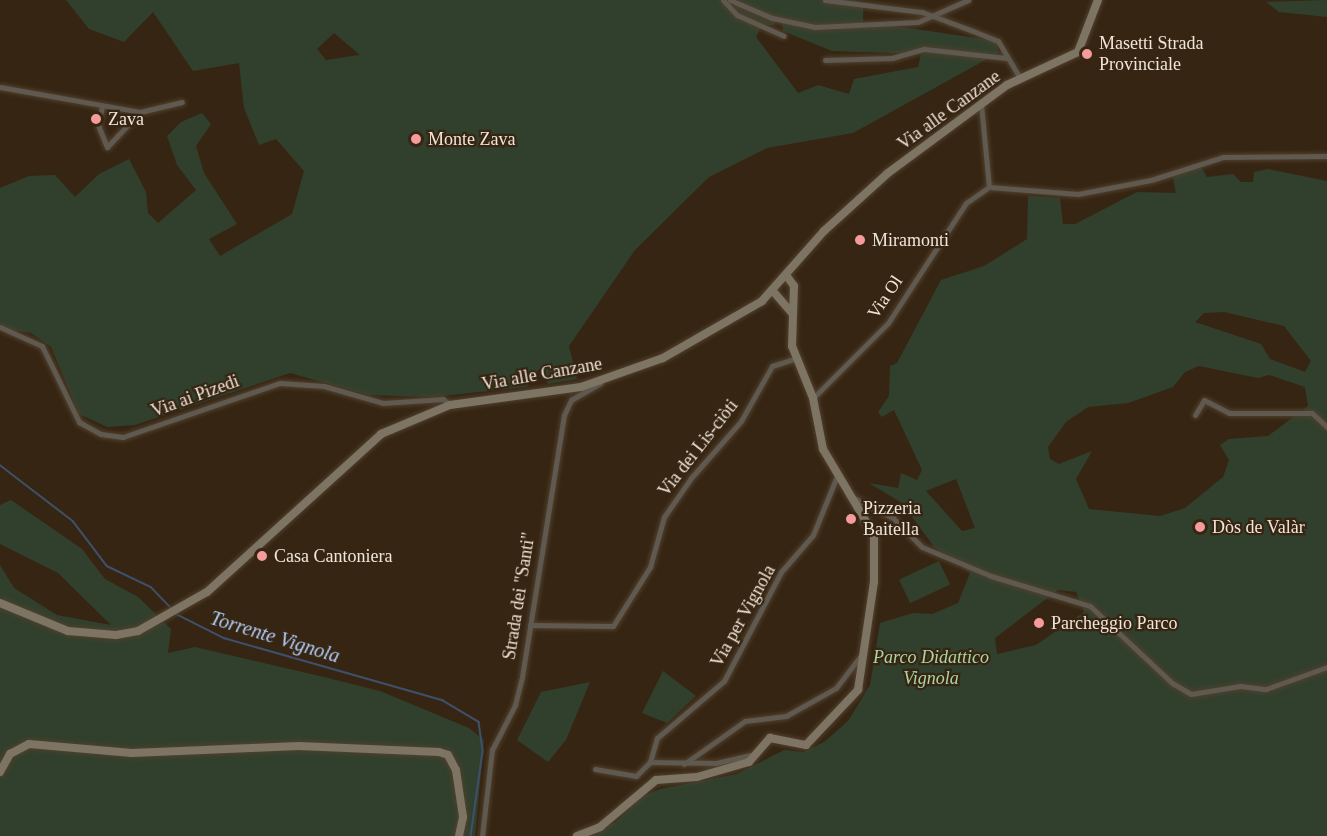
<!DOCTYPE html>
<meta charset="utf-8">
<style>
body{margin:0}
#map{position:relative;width:1327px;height:836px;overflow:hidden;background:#362512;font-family:"Times New Roman",serif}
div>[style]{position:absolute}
.green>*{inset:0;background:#31402d;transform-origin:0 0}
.stream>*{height:1.5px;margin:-0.75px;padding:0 0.75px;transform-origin:0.75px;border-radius:0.75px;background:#3d516d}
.roads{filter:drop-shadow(0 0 2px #50402e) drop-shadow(0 0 2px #50402e)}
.street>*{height:5px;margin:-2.5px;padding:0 2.5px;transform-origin:2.5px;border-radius:2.5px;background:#5f594f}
.secondary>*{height:8px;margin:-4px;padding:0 4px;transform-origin:4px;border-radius:4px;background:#7d7463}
.dots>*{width:16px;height:16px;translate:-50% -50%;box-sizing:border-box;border:3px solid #362512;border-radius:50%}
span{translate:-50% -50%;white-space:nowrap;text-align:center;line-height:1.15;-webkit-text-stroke:4.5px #362512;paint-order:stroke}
.poi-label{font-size:18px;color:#f0e5d9}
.left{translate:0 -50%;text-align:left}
.street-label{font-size:18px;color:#f0e5d9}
.park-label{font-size:18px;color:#abd5a2;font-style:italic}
.water-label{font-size:20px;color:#afccf6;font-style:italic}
</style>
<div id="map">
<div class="green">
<div style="clip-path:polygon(evenodd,66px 0,852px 0,863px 2px,863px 27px,881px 24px,997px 41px,998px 53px,853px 133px,767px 148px,709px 177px,635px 250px,569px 346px,577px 379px,548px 384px,539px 369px,527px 387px,432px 397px,368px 395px,290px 373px,135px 425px,107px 427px,79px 414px,51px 347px,31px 333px,0 329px,0 188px,29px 176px,55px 175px,75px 197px,99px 174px,129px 159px,146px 192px,148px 213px,158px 223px,196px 190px,177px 165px,167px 136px,181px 122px,202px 113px,211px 124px,196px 146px,204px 173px,237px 224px,209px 239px,220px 256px,292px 214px,304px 171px,276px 139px,259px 145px,244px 108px,239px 63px,193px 71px,153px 12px,124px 42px,89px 29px,66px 0,781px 17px,783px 31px,832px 51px,921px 54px,918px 67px,854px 79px,849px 94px,818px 85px,798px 93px,756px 37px,762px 25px,773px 25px,781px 17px,66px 0,334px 33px,360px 55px,359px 55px,326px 60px,317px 49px,334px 33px)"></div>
<div style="clip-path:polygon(1327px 0,1327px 17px,1279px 12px,1266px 2px)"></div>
<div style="clip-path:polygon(evenodd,1200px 165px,1207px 177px,1233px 174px,1241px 182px,1253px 182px,1254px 172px,1268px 169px,1327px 181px,1327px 836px,580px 836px,616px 822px,641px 797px,660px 789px,737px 774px,784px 750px,804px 752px,824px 742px,848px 721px,870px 685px,880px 623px,913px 613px,932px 614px,958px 603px,970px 573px,934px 547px,902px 503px,869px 483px,898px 488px,901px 473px,917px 480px,922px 470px,894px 410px,882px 417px,878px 412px,889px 396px,890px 366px,897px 363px,941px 280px,984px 266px,1027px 239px,1028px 196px,1060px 198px,1063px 224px,1075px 224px,1137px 192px,1176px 193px,1172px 174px,1200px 165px,1224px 312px,1284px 326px,1311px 361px,1305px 372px,1270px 359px,1261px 344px,1195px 322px,1204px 313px,1224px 312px,1200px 165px,1199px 366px,1258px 378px,1269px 375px,1305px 387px,1308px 406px,1268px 436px,1229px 439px,1220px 445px,1229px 460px,1223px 477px,1185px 508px,1160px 516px,1089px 509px,1076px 479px,1092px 451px,1059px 464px,1050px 459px,1048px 447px,1066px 422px,1088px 407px,1128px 403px,1173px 387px,1185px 372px,1199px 366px,1200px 165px,956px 479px,975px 528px,962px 531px,926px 491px,956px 479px,1200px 165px,1058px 590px,1076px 592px,1084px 612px,1036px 645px,997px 654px,995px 638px,1058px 590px)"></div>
<div style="clip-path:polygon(11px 500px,82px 549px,105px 579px,138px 597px,162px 620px,116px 634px,68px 629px,0 601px,0 565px,14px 588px,57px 615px,111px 625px,58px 573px,0 544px,0 505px)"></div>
<div style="left:939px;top:561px;width:26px;height:44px;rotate:65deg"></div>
<div style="clip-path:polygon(0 605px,68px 632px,139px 633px,164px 622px,171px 629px,168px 653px,195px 647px,328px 678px,380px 691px,469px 728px,484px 740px,475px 836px,0 836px)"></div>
<div style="clip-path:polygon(663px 671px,696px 696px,667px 723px,642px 713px)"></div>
<div style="clip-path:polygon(590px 682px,566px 740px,548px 762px,517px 740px,541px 692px)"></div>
</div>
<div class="stream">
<div style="left:0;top:465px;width:92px;rotate:37.5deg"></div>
<div style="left:73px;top:521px;width:56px;rotate:52.9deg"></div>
<div style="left:107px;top:566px;width:49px;rotate:25.5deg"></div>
<div style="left:151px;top:587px;width:29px;rotate:46deg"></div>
<div style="left:176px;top:614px;width:54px;rotate:26.6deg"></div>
<div style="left:224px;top:638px;width:227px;rotate:15.9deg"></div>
<div style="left:442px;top:700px;width:43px;rotate:30.7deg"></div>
<div style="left:479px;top:722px;width:30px;rotate:82deg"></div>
<div style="left:483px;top:752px;width:85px;rotate:98.1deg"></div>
</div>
<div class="roads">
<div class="street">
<div style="left:723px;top:0;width:21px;rotate:47deg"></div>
<div style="left:737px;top:15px;width:51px;rotate:24.1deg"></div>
<div style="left:730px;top:0;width:46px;rotate:23.2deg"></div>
<div style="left:772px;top:18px;width:44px;rotate:11.8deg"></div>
<div style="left:815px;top:27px;width:103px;rotate:-2.8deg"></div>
<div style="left:918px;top:22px;width:55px;rotate:-23.7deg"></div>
<div style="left:825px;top:0;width:98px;rotate:7.1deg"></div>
<div style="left:922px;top:12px;width:54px;rotate:20.4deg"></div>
<div style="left:973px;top:31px;width:27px;rotate:22deg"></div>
<div style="left:998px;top:41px;width:43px;rotate:59.3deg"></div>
<div style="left:825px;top:60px;width:67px;rotate:-1.7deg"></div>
<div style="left:892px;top:58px;width:33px;rotate:-16deg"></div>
<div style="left:924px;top:49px;width:83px;rotate:6.2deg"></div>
<div style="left:0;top:87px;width:142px;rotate:10.1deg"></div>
<div style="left:102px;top:107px;width:18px;rotate:103deg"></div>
<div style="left:98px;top:125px;width:24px;rotate:68deg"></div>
<div style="left:107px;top:147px;width:48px;rotate:-46.7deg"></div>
<div style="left:140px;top:112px;width:43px;rotate:-13.4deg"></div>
<div style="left:989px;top:187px;width:89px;rotate:4.5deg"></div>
<div style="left:1078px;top:194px;width:74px;rotate:-10.9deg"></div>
<div style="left:1151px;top:180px;width:76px;rotate:-17.7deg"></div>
<div style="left:1223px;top:157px;width:104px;rotate:-0.6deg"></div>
<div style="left:0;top:327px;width:46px;rotate:24.3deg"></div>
<div style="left:42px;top:346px;width:85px;rotate:64deg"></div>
<div style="left:79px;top:422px;width:25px;rotate:29deg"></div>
<div style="left:101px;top:434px;width:22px;rotate:8deg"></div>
<div style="left:123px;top:437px;width:166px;rotate:-19deg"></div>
<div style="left:280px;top:383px;width:44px;rotate:3.9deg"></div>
<div style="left:324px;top:386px;width:61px;rotate:16.1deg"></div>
<div style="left:383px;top:403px;width:60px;rotate:-3.8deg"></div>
<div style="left:443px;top:399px;width:9px;rotate:41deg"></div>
<div style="left:813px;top:398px;width:106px;rotate:-45deg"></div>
<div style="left:888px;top:323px;width:143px;rotate:-57deg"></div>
<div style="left:966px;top:203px;width:28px;rotate:-35deg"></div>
<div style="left:989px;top:187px;width:83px;rotate:-95.5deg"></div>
<div style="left:1195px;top:415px;width:17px;rotate:-59deg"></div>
<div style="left:1204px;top:400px;width:28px;rotate:27deg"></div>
<div style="left:1229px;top:413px;width:83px"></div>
<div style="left:1312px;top:413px;width:21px;rotate:43deg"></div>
<div style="left:854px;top:498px;width:44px;rotate:27.1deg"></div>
<div style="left:893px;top:518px;width:41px;rotate:45deg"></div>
<div style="left:922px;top:547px;width:75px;rotate:22.8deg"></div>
<div style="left:991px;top:576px;width:103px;rotate:16.9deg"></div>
<div style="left:1090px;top:606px;width:112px;rotate:43.2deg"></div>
<div style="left:1172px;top:683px;width:22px;rotate:30deg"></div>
<div style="left:1191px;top:694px;width:50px;rotate:-9.3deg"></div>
<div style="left:1240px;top:686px;width:26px;rotate:7deg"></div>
<div style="left:1266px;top:689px;width:65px;rotate:-19.8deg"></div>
<div style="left:530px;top:625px;width:83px;rotate:0.7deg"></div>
<div style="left:613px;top:626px;width:70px;rotate:-57.9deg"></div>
<div style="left:650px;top:567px;width:52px;rotate:-74.4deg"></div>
<div style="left:664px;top:517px;width:47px;rotate:-55.3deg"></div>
<div style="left:691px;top:478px;width:76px;rotate:-48.7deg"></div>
<div style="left:741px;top:421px;width:63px;rotate:-60.6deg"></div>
<div style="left:772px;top:366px;width:25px;rotate:-18deg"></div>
<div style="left:650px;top:762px;width:66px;rotate:0.9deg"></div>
<div style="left:716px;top:763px;width:39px;rotate:-13deg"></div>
<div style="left:684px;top:764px;width:75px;rotate:-35.2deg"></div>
<div style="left:745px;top:721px;width:41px;rotate:-7deg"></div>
<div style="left:786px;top:716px;width:57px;rotate:-29.2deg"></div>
<div style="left:836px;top:688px;width:43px;rotate:-52.6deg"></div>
<div style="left:595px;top:769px;width:42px;rotate:9.7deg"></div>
<div style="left:636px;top:776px;width:20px;rotate:-45deg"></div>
<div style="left:650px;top:762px;width:25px;rotate:-74deg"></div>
<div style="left:657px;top:738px;width:88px;rotate:-40.4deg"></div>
<div style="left:724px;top:681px;width:123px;rotate:-62.4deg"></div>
<div style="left:781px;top:572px;width:49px;rotate:-49.1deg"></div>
<div style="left:813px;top:535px;width:64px;rotate:-67.9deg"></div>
<div style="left:482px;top:836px;width:87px;rotate:-83.4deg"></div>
<div style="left:492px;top:750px;width:51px;rotate:-62.9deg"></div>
<div style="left:515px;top:705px;width:29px;rotate:-76deg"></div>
<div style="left:522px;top:677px;width:265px;rotate:-80.9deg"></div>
<div style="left:564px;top:415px;width:17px;rotate:-65deg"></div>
<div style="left:571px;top:400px;width:34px;rotate:-30deg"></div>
</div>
<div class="secondary">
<div style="left:772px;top:290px;width:30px;rotate:49deg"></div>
<div style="left:0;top:603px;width:74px;rotate:22.4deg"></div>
<div style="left:68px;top:631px;width:48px;rotate:4.8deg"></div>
<div style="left:116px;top:635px;width:22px;rotate:-10deg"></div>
<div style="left:138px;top:631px;width:79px;rotate:-29.5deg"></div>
<div style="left:207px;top:592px;width:235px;rotate:-42.2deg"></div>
<div style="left:381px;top:434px;width:75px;rotate:-22.8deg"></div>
<div style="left:450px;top:405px;width:132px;rotate:-7.8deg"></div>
<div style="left:581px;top:387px;width:87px;rotate:-19.5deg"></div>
<div style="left:663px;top:358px;width:114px;rotate:-29.9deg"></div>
<div style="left:762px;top:301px;width:94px;rotate:-48.5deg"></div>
<div style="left:824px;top:231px;width:86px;rotate:-42.2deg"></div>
<div style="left:888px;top:173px;width:148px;rotate:-36.5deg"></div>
<div style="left:1007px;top:85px;width:78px;rotate:-24.9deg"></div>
<div style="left:1078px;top:52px;width:56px;rotate:-69deg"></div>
<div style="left:0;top:772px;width:21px;rotate:-61deg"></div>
<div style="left:10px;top:754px;width:21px;rotate:-28deg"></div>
<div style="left:29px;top:744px;width:103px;rotate:5deg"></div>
<div style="left:132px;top:753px;width:167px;rotate:-2.4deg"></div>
<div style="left:299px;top:746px;width:140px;rotate:2.5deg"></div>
<div style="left:439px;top:752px;width:9px;rotate:18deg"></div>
<div style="left:448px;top:755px;width:17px;rotate:62deg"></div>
<div style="left:456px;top:770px;width:48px;rotate:81.5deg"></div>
<div style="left:463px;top:817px;width:19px;rotate:102deg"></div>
<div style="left:577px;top:836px;width:25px;rotate:-21deg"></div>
<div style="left:600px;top:827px;width:73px;rotate:-40deg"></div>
<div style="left:656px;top:780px;width:41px;rotate:-4.2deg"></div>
<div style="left:697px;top:777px;width:54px;rotate:-16.1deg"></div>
<div style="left:749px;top:762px;width:32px;rotate:-49deg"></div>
<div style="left:770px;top:738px;width:37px;rotate:11deg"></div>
<div style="left:806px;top:745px;width:76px;rotate:-46.6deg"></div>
<div style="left:858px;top:690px;width:109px;rotate:-81.6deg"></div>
<div style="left:874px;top:582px;width:47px;rotate:-90deg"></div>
<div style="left:874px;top:535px;width:100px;rotate:-120.7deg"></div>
<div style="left:823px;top:449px;width:52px;rotate:-101.1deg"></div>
<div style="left:813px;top:398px;width:56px;rotate:-112deg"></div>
<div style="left:792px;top:346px;width:60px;rotate:-88.1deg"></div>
<div style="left:794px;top:286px;width:14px;rotate:-126deg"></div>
</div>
</div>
<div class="dots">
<div style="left:1087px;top:54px;background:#f59b9b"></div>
<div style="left:96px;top:119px;background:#f59b9b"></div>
<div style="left:416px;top:139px;background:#f59b9b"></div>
<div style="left:860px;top:240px;background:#f59b9b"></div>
<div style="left:851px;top:519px;background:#f59b9b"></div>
<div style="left:1200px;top:527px;background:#f59b9b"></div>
<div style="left:262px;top:556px;background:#f59b9b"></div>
<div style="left:1039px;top:623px;background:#f59b9b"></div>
</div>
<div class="poi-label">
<span class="left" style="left:1099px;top:54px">Masetti Strada<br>Provinciale</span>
<span class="left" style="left:108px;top:119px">Zava</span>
<span class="left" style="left:428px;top:139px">Monte Zava</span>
<span class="left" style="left:872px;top:240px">Miramonti</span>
<span class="left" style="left:863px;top:519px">Pizzeria<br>Baitella</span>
<span class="left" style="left:1212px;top:527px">Dòs de Valàr</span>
<span class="left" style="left:274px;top:556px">Casa Cantoniera</span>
<span class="left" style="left:1051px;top:623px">Parcheggio Parco</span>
</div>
<div class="street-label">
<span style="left:949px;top:110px;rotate:-36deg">Via alle Canzane</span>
<span style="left:885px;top:297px;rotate:-56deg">Via Ol</span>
<span style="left:542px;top:374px;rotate:-10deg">Via alle Canzane</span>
<span style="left:195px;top:396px;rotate:-20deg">Via ai Pizedi</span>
<span style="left:698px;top:448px;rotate:-52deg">Via dei Lis-ciòti</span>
<span style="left:519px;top:596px;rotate:-81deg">Strada dei "Santi"</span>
<span style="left:743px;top:616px;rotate:-61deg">Via per Vignola</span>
</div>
<div class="park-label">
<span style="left:931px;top:668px">Parco Didattico<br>Vignola</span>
</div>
<div class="water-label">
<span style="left:275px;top:637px;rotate:17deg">Torrente Vignola</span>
</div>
</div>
